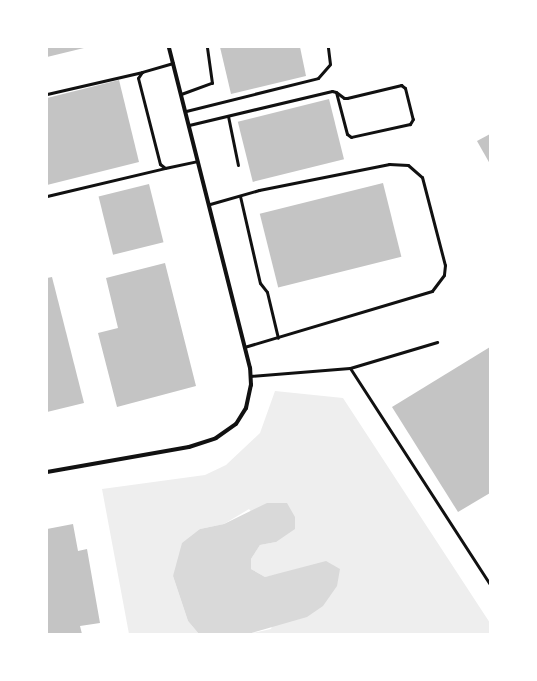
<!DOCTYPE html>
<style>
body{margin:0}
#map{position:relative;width:537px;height:681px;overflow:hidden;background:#fff;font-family:"Sofia Sans Condensed",sans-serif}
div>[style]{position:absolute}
.green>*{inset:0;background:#eee}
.water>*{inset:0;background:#d9d9d9}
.building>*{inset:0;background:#c4c4c4;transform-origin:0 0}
.service>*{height:3px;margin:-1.5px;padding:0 1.5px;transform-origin:1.5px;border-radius:1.5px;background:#111}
.minor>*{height:4px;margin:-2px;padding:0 2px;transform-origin:2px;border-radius:2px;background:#111}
span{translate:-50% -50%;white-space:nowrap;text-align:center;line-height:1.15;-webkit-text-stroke:4px #fff;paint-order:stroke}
.frame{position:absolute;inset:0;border:48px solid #fff;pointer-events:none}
</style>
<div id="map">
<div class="green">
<div style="clip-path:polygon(275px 391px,343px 398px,490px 623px,490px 634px,248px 634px,271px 629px,294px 571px,265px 577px,251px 569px,251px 559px,260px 545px,276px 542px,249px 509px,224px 524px,200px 529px,173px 576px,188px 621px,199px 634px,129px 634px,102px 489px,205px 475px,226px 465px,260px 433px)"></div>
</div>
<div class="water">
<div style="clip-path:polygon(267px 503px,287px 503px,295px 517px,295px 529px,276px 542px,260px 545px,251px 559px,251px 569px,265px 577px,326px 561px,340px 569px,337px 586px,323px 606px,307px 617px,248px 634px,199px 634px,188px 621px,173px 576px,182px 543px,200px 529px,224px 524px)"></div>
</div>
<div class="building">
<div style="clip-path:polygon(47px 47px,84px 47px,84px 48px,47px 57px)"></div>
<div style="clip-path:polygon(220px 47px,300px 47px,306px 76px,231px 94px)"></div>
<div style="clip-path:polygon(119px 80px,139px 162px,47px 185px,47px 98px)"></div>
<div style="left:329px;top:99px;width:62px;height:94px;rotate:76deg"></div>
<div style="clip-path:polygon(490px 134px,490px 164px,477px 141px)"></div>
<div style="left:383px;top:183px;width:76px;height:127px;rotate:76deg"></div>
<div style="left:149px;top:184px;width:60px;height:52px;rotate:76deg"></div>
<div style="clip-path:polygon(165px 263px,196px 386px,117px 407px,98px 333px,118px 328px,106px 278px)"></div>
<div style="clip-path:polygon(52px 277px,84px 403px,47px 412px,47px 278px)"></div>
<div style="clip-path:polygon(490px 347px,490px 493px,458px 512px,392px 407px)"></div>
<div style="clip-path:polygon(73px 524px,78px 551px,87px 549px,100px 623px,80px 626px,82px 634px,47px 634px,47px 529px)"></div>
</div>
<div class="service">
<div style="left:173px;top:63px;width:32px;rotate:164deg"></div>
<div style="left:142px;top:72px;width:7px;rotate:124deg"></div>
<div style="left:138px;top:78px;width:89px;rotate:75.7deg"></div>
<div style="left:160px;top:164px;width:6px;rotate:39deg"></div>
<div style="left:165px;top:168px;width:33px;rotate:-12deg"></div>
<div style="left:47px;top:94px;width:98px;rotate:-13deg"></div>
<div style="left:181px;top:94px;width:33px;rotate:-20deg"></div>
<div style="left:212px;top:83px;width:36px;rotate:-98deg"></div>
<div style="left:186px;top:111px;width:136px;rotate:-14deg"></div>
<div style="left:318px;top:78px;width:18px;rotate:-49deg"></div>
<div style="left:330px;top:64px;width:17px;rotate:-97deg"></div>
<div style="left:228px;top:116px;width:50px;rotate:78.5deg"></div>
<div style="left:189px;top:125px;width:147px;rotate:-13.4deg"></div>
<div style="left:332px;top:91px;width:4px;rotate:14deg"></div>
<div style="left:336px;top:92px;width:10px;rotate:37deg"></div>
<div style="left:344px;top:98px;width:3px"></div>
<div style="left:347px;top:98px;width:56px;rotate:-13.5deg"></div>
<div style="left:401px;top:85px;width:5px;rotate:37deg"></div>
<div style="left:405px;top:88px;width:32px;rotate:76deg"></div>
<div style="left:413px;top:119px;width:6px;rotate:121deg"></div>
<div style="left:410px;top:124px;width:60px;rotate:167.6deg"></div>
<div style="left:351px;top:137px;width:5px;rotate:-143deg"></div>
<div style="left:347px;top:134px;width:43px;rotate:-104.7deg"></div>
<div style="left:47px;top:196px;width:121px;rotate:-13.3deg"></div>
<div style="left:240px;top:196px;width:89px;rotate:77.1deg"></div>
<div style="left:260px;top:283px;width:11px;rotate:52deg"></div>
<div style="left:267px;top:292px;width:47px;rotate:76.6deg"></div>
<div style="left:210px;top:204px;width:51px;rotate:-15.9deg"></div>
<div style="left:259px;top:190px;width:133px;rotate:-11.3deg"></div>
<div style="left:389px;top:164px;width:19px;rotate:3deg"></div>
<div style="left:408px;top:165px;width:18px;rotate:41deg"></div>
<div style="left:422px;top:177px;width:91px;rotate:75.4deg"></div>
<div style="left:445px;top:265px;width:10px;rotate:96deg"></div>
<div style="left:444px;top:275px;width:20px;rotate:127deg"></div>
<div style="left:432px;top:291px;width:196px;rotate:163.4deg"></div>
<div style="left:350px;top:368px;width:91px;rotate:-16.6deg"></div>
<div style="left:250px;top:376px;width:100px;rotate:-4.6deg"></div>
<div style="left:350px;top:368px;width:257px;rotate:57.1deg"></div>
</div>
<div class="minor">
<div style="left:47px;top:472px;width:144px;rotate:-10deg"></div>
<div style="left:189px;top:447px;width:28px;rotate:-18deg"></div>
<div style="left:216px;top:438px;width:24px;rotate:-35deg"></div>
<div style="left:236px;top:424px;width:19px;rotate:-58deg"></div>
<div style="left:246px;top:408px;width:24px;rotate:-78deg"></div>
<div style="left:251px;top:385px;width:17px;rotate:-93deg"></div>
<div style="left:250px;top:368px;width:331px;rotate:-104.2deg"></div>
</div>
<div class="frame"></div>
</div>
